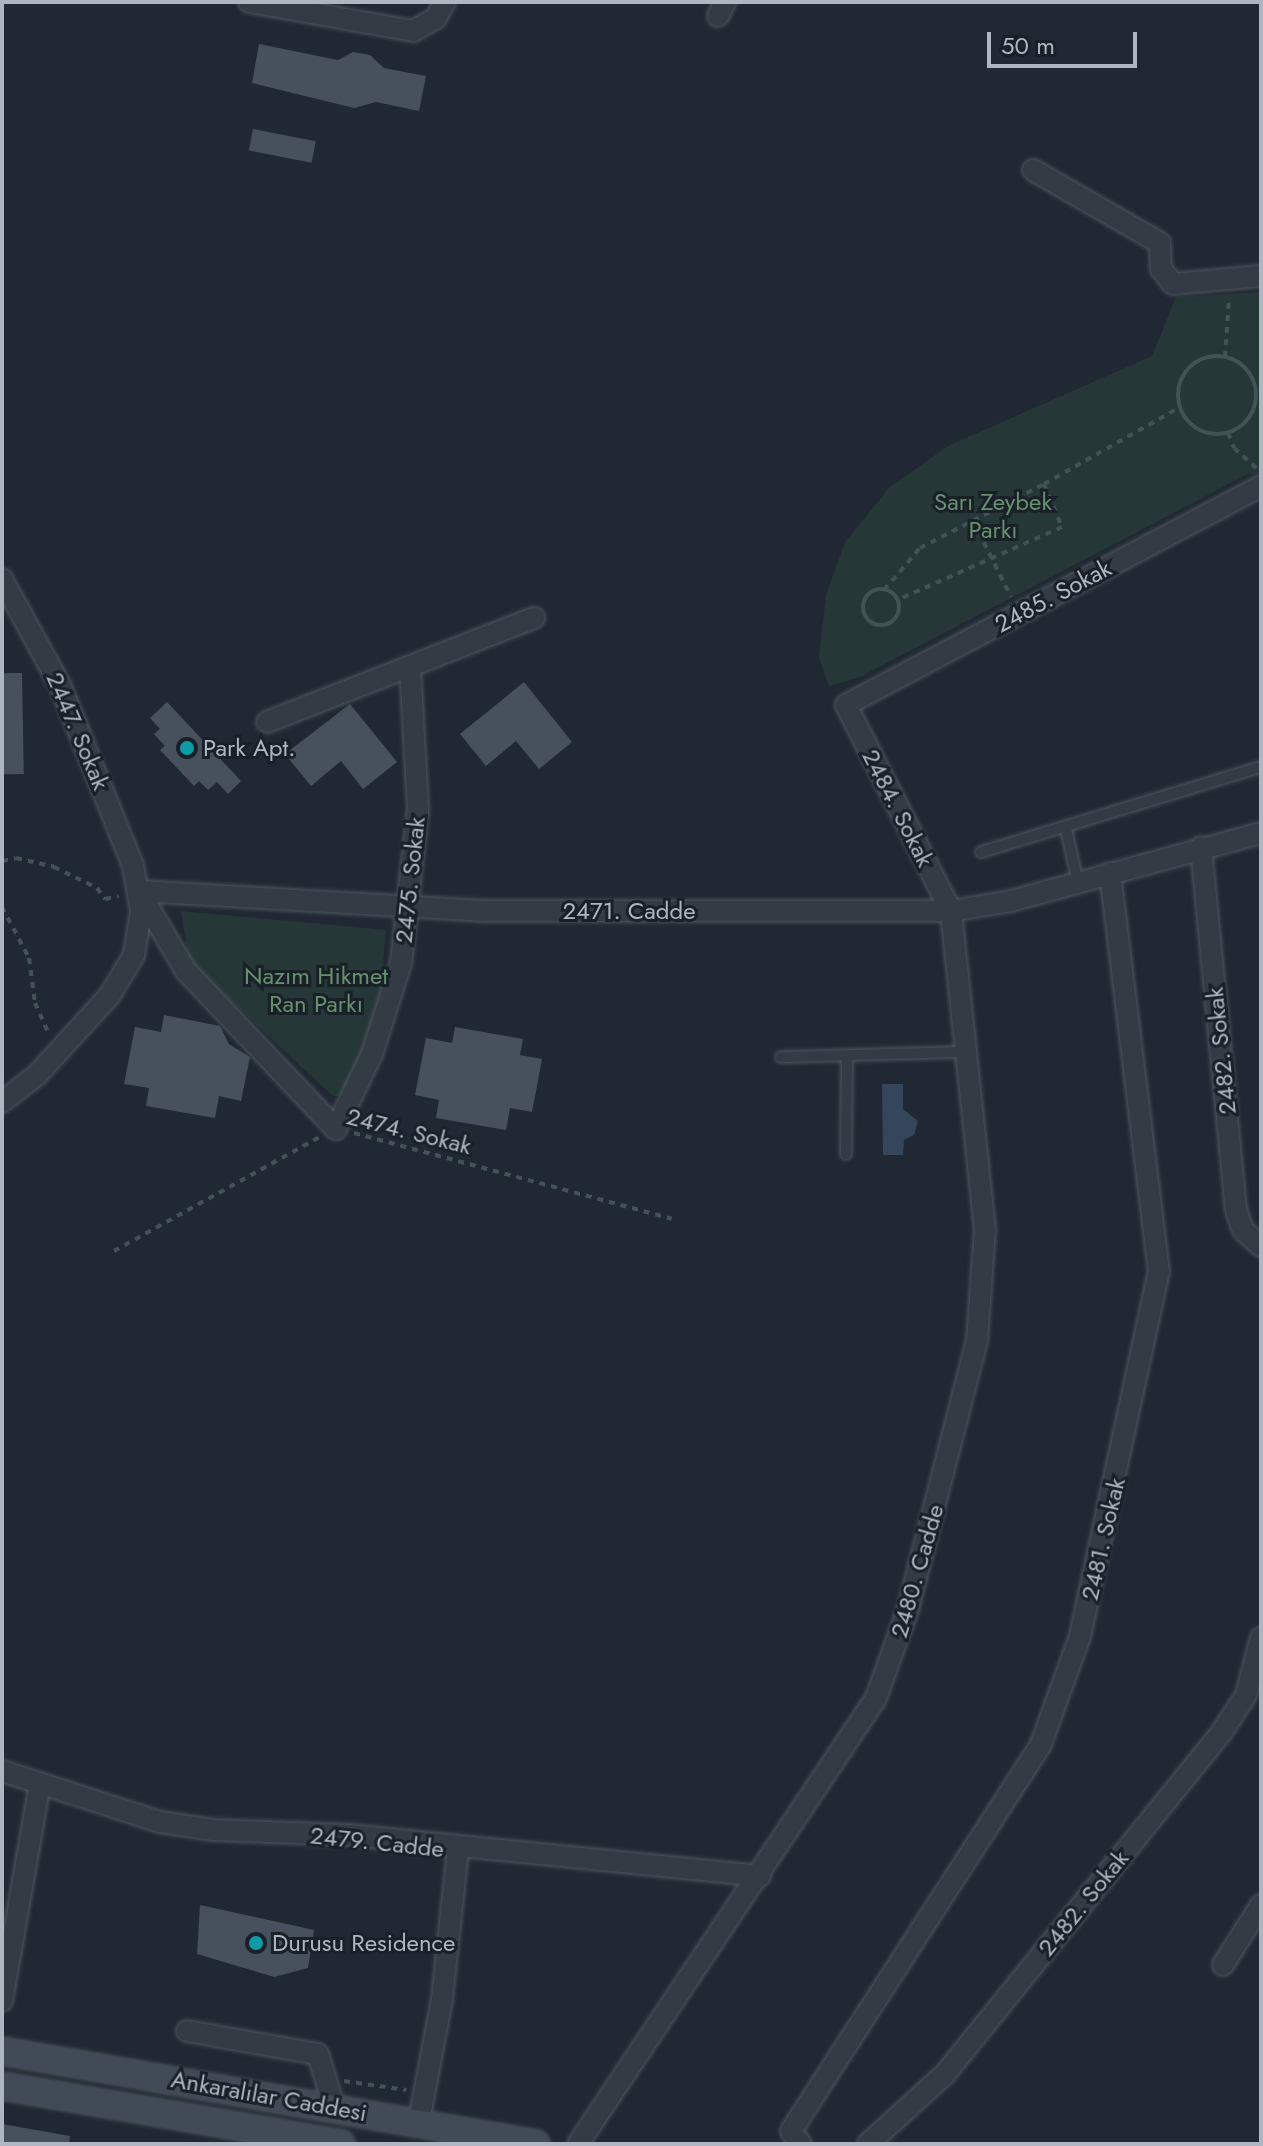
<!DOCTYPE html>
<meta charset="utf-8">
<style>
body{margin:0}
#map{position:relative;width:1263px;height:2146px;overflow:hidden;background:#202933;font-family:Jost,sans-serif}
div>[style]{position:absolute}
.green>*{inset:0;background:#253736}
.water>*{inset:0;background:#35465a}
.building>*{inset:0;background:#46515d;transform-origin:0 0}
.path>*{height:4px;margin-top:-2px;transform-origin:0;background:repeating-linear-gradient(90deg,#415354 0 6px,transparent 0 12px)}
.path>.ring{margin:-2px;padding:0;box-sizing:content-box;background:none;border:4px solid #415354;border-radius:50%}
.roads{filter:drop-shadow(0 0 2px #4e565f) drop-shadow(0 0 2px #4e565f)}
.lane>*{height:10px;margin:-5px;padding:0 5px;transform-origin:5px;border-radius:5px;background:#333b44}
.street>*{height:20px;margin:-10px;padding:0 10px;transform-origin:10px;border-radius:10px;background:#333b44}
.secondary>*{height:26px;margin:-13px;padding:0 13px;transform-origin:13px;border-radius:13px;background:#414b57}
.dots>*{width:22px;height:22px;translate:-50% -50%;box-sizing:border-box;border:4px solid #192028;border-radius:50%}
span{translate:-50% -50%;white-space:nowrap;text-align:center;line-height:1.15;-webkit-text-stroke:6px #192028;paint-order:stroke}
.park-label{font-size:24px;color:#67906e}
.street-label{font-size:24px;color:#adb6c1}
.poi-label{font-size:24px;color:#adb6c1}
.left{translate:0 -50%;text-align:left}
.frame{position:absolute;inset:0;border:4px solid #adb6c1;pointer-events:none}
.scale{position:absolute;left:987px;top:32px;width:150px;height:36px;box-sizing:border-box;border:4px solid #adb6c1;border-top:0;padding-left:10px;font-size:24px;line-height:28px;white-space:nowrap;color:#adb6c1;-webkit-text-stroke:6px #192028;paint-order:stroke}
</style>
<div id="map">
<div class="green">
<div style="clip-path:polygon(1261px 292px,1261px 474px,1248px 474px,860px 677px,829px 686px,819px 658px,826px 595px,845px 542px,890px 487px,948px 446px,1152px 356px,1176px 297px)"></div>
<div style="clip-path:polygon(181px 911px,386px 930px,379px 1014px,342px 1096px,333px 1096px,207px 979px,188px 956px)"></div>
</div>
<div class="water">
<div style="clip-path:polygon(882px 1084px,903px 1084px,903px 1109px,918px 1121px,914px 1135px,904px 1140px,903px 1155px,883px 1155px)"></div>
</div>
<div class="building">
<div style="clip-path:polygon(259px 44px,338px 60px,353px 52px,370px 55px,384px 68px,426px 76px,419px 111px,376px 102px,354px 108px,252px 83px)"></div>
<div style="left:253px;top:129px;width:64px;height:22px;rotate:11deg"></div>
<div style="left:22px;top:673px;width:101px;height:20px;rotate:89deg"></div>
<div style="clip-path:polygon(524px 682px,572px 742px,539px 769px,516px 741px,486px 766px,460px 734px)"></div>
<div style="clip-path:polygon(167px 702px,241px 781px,228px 794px,217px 782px,208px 790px,199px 781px,194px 786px,160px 750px,165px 746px,154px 734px,160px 729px,150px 718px)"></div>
<div style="clip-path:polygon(350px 704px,397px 762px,363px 789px,341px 761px,311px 786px,285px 754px)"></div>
<div style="clip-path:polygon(164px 1015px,220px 1026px,229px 1044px,250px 1057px,241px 1101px,219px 1096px,215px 1118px,146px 1106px,149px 1088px,124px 1084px,135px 1027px,161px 1032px)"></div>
<div style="clip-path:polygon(455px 1027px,523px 1039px,520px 1055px,542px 1059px,532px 1112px,510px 1108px,506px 1130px,436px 1118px,439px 1100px,415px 1095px,426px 1038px,452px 1043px)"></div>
<div style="clip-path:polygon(200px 1905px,314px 1930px,308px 1968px,274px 1977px,197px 1954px)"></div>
<div style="clip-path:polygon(2px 2124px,70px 2136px,69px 2144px,2px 2144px)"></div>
</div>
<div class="path">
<div class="ring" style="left:1178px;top:356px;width:74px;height:74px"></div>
<div style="left:1225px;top:357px;width:58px;rotate:-86.1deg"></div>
<div style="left:1228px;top:433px;width:16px;rotate:68deg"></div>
<div style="left:1234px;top:448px;width:30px;rotate:42deg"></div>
<div style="left:1044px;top:484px;width:156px;rotate:-29.5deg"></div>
<div style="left:973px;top:521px;width:85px;rotate:63.4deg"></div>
<div class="ring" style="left:863px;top:589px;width:32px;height:32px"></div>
<div style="left:884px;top:590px;width:55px;rotate:-49.4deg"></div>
<div style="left:920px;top:548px;width:140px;rotate:-27.3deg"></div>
<div style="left:1044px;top:484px;width:47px;rotate:67.3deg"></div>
<div style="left:1062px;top:527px;width:180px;rotate:156.1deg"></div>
<div style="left:2px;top:861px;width:14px;rotate:-12deg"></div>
<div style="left:16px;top:858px;width:39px;rotate:13deg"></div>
<div style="left:54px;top:867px;width:48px;rotate:26deg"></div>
<div style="left:97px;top:888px;width:14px;rotate:54deg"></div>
<div style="left:105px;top:899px;width:14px;rotate:-12deg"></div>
<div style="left:2px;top:907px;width:58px;rotate:62.1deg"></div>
<div style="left:29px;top:958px;width:45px;rotate:82.4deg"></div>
<div style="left:35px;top:1003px;width:35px;rotate:66deg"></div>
<div style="left:354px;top:1133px;width:329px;rotate:15.1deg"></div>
<div style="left:114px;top:1251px;width:235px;rotate:-29deg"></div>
<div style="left:344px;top:2081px;width:63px;rotate:8.3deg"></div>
</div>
<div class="roads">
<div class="lane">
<div style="left:1066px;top:829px;width:55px;rotate:77.5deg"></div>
<div style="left:981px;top:852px;width:293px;rotate:-16.9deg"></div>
<div style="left:781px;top:1057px;width:184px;rotate:-1.6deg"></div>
<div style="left:846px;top:1154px;width:97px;rotate:-89.4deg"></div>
</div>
<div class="street">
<div style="left:249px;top:2px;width:167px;rotate:10deg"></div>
<div style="left:413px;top:31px;width:26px;rotate:-29deg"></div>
<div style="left:436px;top:18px;width:18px;rotate:-61deg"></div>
<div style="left:718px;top:16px;width:16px;rotate:-63deg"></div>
<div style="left:1033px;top:170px;width:146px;rotate:29.9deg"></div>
<div style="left:1160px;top:243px;width:26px;rotate:88deg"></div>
<div style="left:1161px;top:269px;width:19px;rotate:51deg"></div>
<div style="left:1173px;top:284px;width:88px;rotate:-5.2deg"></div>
<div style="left:2px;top:579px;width:121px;rotate:61.3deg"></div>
<div style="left:60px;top:685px;width:195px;rotate:68deg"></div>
<div style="left:133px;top:866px;width:46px;rotate:79.9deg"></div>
<div style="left:141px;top:911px;width:45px;rotate:99deg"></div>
<div style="left:134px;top:955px;width:47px;rotate:121deg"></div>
<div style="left:110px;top:995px;width:108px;rotate:132.4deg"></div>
<div style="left:37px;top:1075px;width:44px;rotate:142.4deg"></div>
<div style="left:267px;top:722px;width:287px;rotate:-21.3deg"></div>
<div style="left:1201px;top:847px;width:365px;rotate:84.5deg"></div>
<div style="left:1236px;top:1210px;width:21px;rotate:71deg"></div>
<div style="left:1243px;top:1230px;width:24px;rotate:42deg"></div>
<div style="left:139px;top:891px;width:345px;rotate:3.3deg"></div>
<div style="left:483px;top:911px;width:468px"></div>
<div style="left:951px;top:911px;width:61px;rotate:-9.5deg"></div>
<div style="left:1011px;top:901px;width:259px;rotate:-15.2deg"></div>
<div style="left:139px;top:891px;width:93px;rotate:59.6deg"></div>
<div style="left:186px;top:971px;width:218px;rotate:46.5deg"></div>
<div style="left:336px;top:1129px;width:83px;rotate:-64.4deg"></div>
<div style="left:372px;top:1054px;width:96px;rotate:-72.3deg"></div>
<div style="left:401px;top:963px;width:155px;rotate:-83.7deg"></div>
<div style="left:418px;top:809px;width:143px;rotate:-93.2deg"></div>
<div style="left:2px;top:1771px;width:166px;rotate:17.9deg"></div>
<div style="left:160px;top:1822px;width:55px;rotate:8.4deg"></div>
<div style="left:214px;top:1830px;width:136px;rotate:2.1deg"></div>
<div style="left:350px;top:1835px;width:412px;rotate:5.7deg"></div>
<div style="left:1223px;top:1965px;width:71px;rotate:-57.7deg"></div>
<div style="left:2px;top:2001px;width:220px;rotate:-80.1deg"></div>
<div style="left:187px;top:2031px;width:133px;rotate:10deg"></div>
<div style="left:318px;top:2054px;width:55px;rotate:73.2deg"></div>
<div style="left:419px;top:2121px;width:124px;rotate:-79.3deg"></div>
<div style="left:442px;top:1999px;width:150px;rotate:-83.9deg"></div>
<div style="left:578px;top:2144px;width:536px;rotate:-56.25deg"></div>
<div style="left:876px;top:1698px;width:95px;rotate:-70.2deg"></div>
<div style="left:908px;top:1609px;width:277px;rotate:-75.6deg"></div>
<div style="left:977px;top:1341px;width:111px;rotate:-85.9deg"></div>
<div style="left:985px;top:1230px;width:321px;rotate:-96.1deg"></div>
<div style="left:951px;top:911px;width:231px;rotate:-117deg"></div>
<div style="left:846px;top:705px;width:469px;rotate:-27.8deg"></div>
<div style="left:801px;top:2144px;width:16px;rotate:-128deg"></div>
<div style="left:791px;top:2131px;width:461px;rotate:-57.1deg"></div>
<div style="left:1041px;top:1744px;width:115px;rotate:-70.1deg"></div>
<div style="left:1080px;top:1636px;width:372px;rotate:-77.8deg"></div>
<div style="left:1159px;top:1272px;width:402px;rotate:-97deg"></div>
<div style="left:868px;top:2144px;width:104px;rotate:-42.3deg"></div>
<div style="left:945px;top:2074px;width:439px;rotate:-51deg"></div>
<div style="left:1221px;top:1733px;width:45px;rotate:-56.7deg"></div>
<div style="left:1246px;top:1695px;width:59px;rotate:-75.3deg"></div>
</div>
<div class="secondary">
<div style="left:2px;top:2051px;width:542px;rotate:9.88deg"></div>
<div style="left:2px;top:2086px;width:344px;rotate:9.7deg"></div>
</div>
</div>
<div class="dots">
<div style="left:187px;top:748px;background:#0f9aa8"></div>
<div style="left:256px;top:1943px;background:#0f9aa8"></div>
</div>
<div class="park-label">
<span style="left:993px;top:516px">Sarı Zeybek<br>Parkı</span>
<span style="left:316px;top:990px">Nazım Hikmet<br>Ran Parkı</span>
</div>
<div class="street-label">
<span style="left:1053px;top:596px;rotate:-28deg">2485. Sokak</span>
<span style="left:78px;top:731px;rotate:67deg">2447. Sokak</span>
<span style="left:898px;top:808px;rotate:63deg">2484. Sokak</span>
<span style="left:410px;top:880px;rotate:-84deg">2475. Sokak</span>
<span style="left:629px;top:911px">2471. Cadde</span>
<span style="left:1221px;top:1051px;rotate:-96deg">2482. Sokak</span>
<span style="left:409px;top:1131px;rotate:14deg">2474. Sokak</span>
<span style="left:1103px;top:1539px;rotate:-77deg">2481. Sokak</span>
<span style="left:917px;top:1571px;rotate:-74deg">2480. Cadde</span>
<span style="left:377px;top:1842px;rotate:6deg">2479. Cadde</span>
<span style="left:1083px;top:1903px;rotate:-51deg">2482. Sokak</span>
<span style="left:269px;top:2096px;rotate:10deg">Ankaralılar Caddesi</span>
</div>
<div class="poi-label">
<span class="left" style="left:203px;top:748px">Park Apt.</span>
<span class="left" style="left:272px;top:1943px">Durusu Residence</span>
</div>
<div class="frame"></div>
<div class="scale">50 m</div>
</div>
